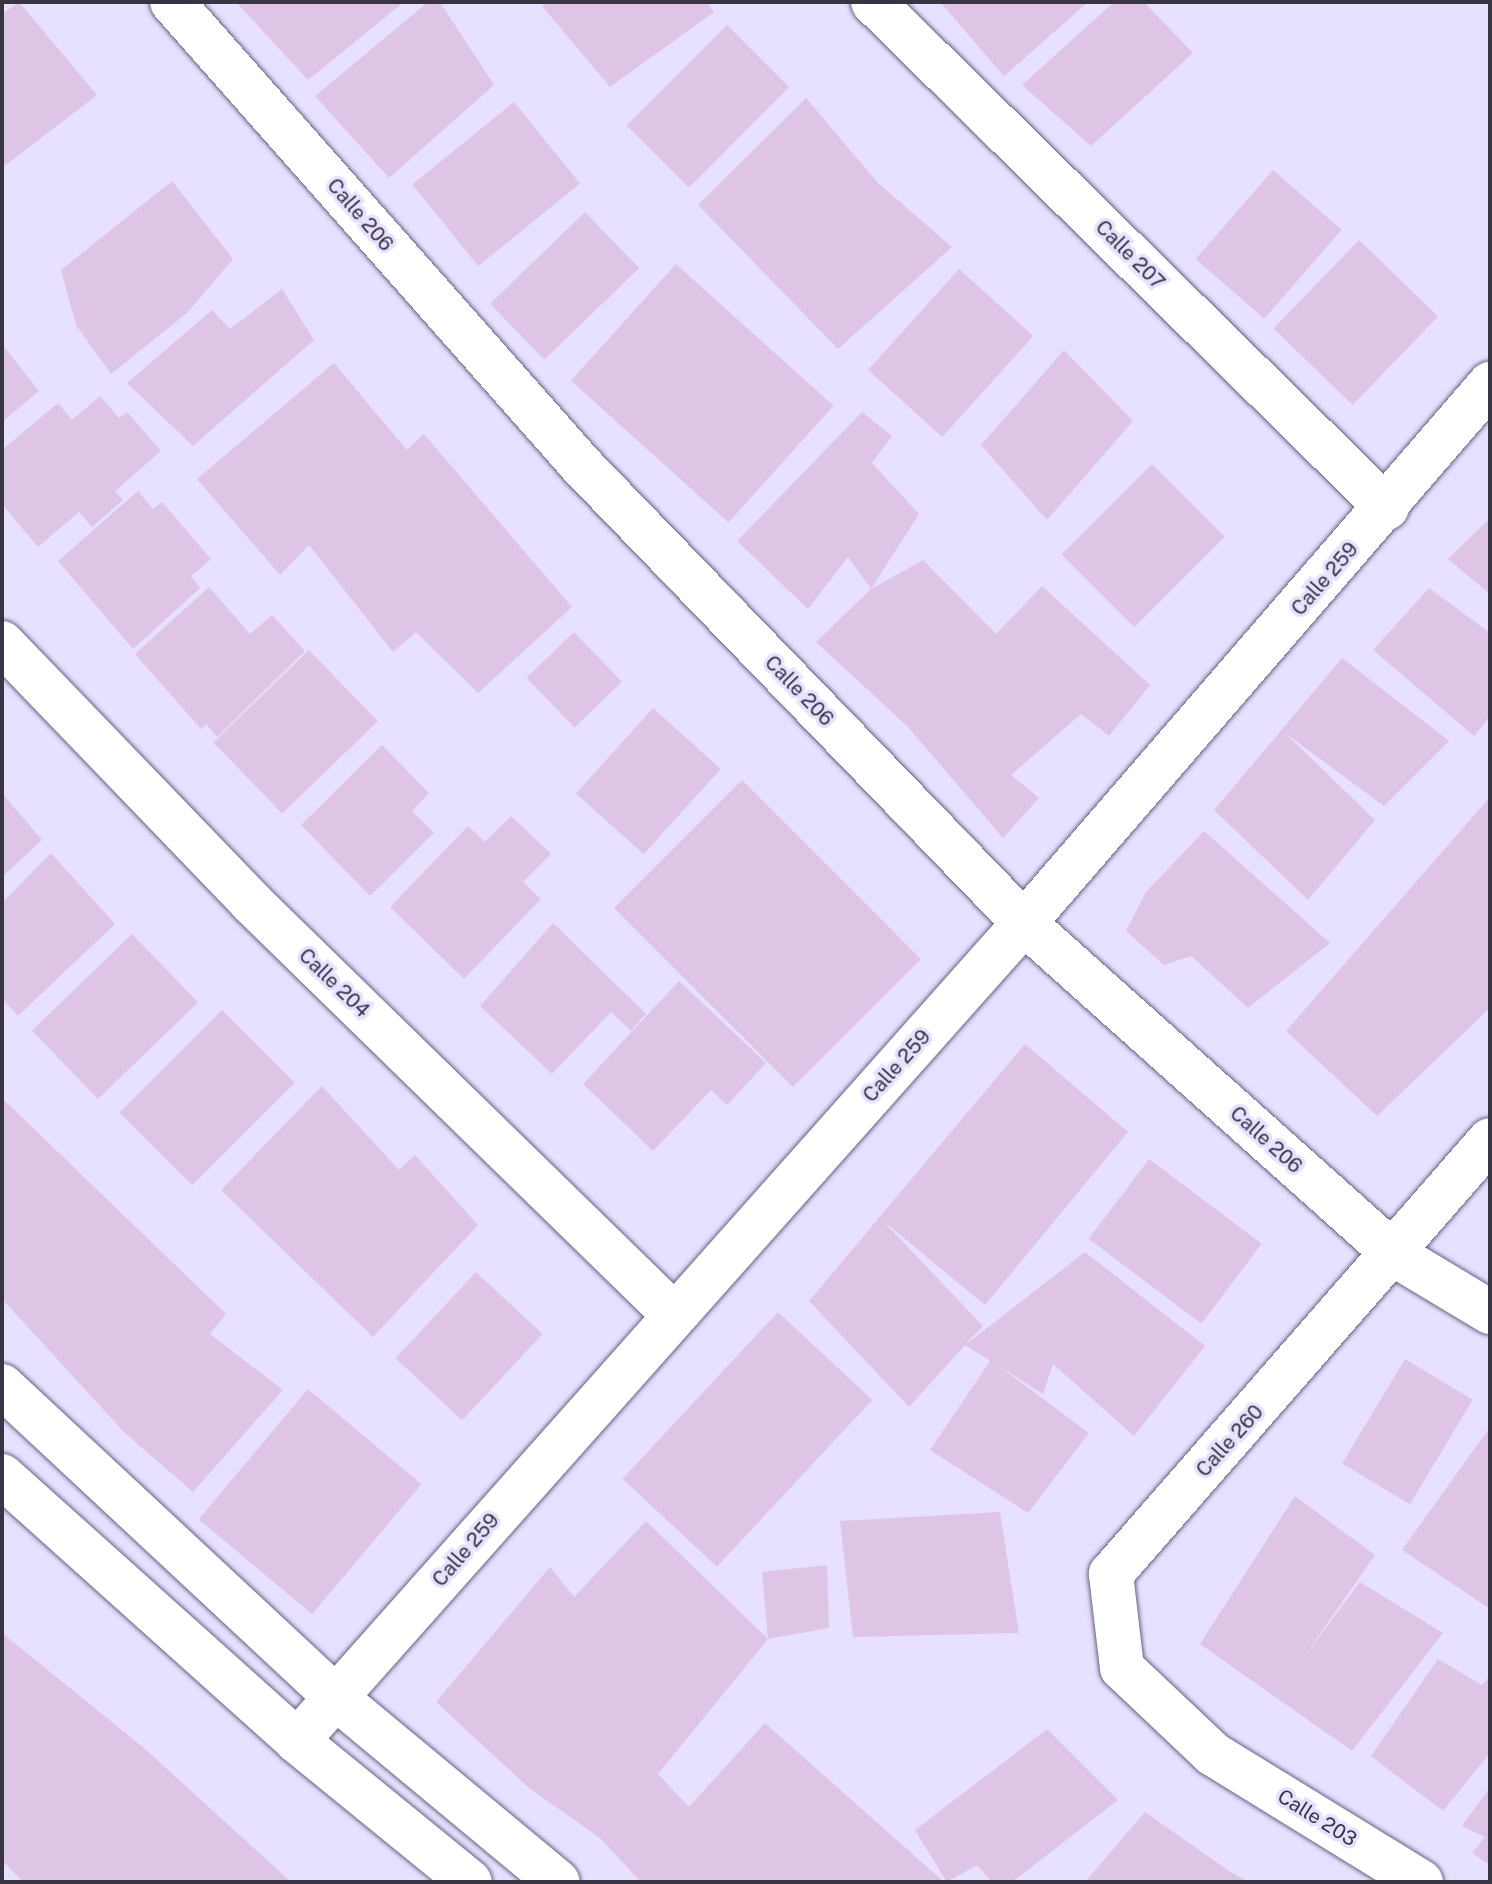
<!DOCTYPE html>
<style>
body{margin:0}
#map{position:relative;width:1492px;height:1884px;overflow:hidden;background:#e8e0ff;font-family:"Public Sans",sans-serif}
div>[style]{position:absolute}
.building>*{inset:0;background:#dec5e6;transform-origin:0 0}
.roads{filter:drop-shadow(0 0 2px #6a6082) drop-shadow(0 0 2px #6a6082)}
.street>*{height:44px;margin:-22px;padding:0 22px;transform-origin:22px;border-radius:22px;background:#fff}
.secondary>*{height:44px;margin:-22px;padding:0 22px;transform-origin:22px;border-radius:22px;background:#fff}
span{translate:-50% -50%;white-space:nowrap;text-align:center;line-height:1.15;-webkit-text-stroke:7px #e8e0ff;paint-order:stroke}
.street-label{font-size:20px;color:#393443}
.frame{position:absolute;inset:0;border:4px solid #393443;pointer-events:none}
</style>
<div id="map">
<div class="building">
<div style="clip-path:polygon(19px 2px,97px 95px,2px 168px,2px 14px)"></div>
<div style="clip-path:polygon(236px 2px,404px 2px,308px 80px)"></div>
<div style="clip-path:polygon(428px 2px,440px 2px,494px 85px,389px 178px,315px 96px)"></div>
<div style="clip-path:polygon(547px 2px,707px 2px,714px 12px,610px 87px,542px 6px)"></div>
<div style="clip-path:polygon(940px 2px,1088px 2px,1004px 76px)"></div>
<div style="clip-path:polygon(1114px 2px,1144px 2px,1193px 53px,1091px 146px,1022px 85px)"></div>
<div style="left:727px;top:25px;width:88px;height:142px;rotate:45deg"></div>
<div style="clip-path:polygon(806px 98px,878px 183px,952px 247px,838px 349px,698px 205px)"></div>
<div style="left:514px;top:102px;width:105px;height:131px;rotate:51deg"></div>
<div style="left:1273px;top:170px;width:91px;height:118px;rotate:41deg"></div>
<div style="clip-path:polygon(172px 181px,233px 259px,187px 313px,111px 374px,76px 325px,61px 270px)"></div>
<div style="left:585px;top:212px;width:78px;height:132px;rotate:46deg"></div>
<div style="left:1359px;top:240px;width:110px;height:123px;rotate:44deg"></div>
<div style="left:676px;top:264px;width:212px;height:157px;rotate:42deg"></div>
<div style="left:959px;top:269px;width:100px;height:136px;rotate:42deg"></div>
<div style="clip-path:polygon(282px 289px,314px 340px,193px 446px,127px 383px,212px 310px,230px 329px)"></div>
<div style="clip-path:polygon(2px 344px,39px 391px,2px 422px)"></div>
<div style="clip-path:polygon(1064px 350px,1133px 421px,1047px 520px,981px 445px)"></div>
<div style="clip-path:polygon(334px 363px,407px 450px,424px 434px,572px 607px,478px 693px,416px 632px,393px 652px,309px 545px,280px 575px,197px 479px)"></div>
<div style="clip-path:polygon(100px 396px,119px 418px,127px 412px,161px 451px,115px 491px,123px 500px,92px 527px,79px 512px,38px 547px,2px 504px,2px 450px,58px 403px,72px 420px)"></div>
<div style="clip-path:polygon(862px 412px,892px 436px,872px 463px,919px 514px,871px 589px,848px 557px,808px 609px,737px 541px)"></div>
<div style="left:1152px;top:464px;width:103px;height:128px;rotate:45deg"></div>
<div style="clip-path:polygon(138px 491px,153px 509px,162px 502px,211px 559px,191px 576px,200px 588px,133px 649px,58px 561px)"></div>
<div style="clip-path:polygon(1490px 518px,1490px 594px,1448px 559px)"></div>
<div style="clip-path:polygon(923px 560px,996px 634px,1042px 586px,1150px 685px,1109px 736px,1081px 714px,1011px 775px,1039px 798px,1003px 838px,908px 727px,816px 642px,871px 589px)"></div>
<div style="clip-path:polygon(209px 587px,250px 634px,272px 615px,305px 651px,217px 737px,206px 724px,201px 729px,135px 654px)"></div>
<div style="clip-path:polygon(1429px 588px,1490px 633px,1490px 716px,1474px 736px,1373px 650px)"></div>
<div style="left:574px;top:632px;width:69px;height:66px;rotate:46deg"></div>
<div style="left:309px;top:650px;width:99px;height:133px;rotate:46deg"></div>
<div style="clip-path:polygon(1342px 658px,1449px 741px,1384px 806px,1285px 733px,1375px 820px,1308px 900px,1214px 810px)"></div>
<div style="left:653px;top:708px;width:91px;height:115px;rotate:42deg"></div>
<div style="clip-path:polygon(382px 745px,429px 793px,412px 811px,434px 833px,370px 896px,301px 825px)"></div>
<div style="left:742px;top:780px;width:253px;height:181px;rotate:45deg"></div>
<div style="clip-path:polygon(2px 793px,42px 840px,2px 877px)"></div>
<div style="clip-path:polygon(1490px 797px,1490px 1008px,1377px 1116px,1286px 1031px)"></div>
<div style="clip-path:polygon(511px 816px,551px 854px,523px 882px,541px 899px,464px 979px,390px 907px,468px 826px,485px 842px)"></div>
<div style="clip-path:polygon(1204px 831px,1330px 943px,1248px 1008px,1191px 956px,1164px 965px,1126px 931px,1146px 892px)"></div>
<div style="clip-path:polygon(51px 853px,115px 924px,18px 1016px,2px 998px,2px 903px)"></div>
<div style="clip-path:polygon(553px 923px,646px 1014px,631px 1031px,611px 1012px,552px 1074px,480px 1006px)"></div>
<div style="left:132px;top:934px;width:95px;height:139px;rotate:46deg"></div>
<div style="clip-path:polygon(679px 981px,766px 1063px,727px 1105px,711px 1090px,653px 1151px,583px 1084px)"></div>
<div style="left:222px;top:1010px;width:103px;height:145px;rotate:45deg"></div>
<div style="clip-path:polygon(1025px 1044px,1128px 1132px,985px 1305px,882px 1220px,983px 1326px,965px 1345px,1085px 1252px,1205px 1346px,1134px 1436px,1053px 1364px,1043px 1394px,999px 1366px,1089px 1433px,1028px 1513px,930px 1450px,990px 1361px,965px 1345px,909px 1407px,809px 1301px)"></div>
<div style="clip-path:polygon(322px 1086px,399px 1170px,415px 1155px,478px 1225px,373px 1337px,221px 1190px)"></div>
<div style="clip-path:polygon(2px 1098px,226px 1314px,210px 1334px,283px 1390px,193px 1492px,125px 1433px,2px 1299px)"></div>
<div style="left:1149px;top:1159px;width:141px;height:100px;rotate:37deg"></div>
<div style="left:476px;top:1272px;width:91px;height:118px;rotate:43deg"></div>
<div style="left:778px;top:1312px;width:129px;height:228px;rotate:43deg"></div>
<div style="left:1405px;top:1359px;width:79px;height:122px;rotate:31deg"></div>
<div style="left:308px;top:1389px;width:148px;height:170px;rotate:40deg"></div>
<div style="clip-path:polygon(1490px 1427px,1490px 1609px,1402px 1550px)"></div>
<div style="clip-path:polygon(1295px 1496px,1375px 1555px,1301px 1661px,1360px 1582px,1443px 1633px,1352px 1751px,1200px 1644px)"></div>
<div style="clip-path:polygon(1000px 1512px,1019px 1633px,853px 1637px,840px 1521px)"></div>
<div style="clip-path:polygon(646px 1521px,768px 1639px,658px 1774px,689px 1807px,765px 1723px,944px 1882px,641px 1882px,600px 1838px,529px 1788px,436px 1702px,550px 1567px,574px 1597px)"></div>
<div style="clip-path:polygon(827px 1565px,829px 1628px,768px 1639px,762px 1572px)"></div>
<div style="clip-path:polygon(2px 1633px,144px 1748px,291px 1882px,23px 1882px,2px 1860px)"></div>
<div style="clip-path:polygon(1438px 1659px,1482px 1685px,1490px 1676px,1490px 1753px,1443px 1811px,1371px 1756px)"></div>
<div style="clip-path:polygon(1047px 1729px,1118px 1800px,1012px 1882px,992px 1882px,977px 1865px,947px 1882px,915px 1830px)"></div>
<div style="clip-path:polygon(1490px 1787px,1490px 1865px,1472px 1853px,1485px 1837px,1462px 1826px)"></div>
<div style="clip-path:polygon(1145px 1812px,1229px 1871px,1248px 1882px,1085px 1882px)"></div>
</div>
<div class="roads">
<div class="street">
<div style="left:172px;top:2px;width:619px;rotate:48.54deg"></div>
<div style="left:582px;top:466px;width:636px;rotate:45.96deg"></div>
<div style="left:1024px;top:923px;width:498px;rotate:41.8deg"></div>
<div style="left:1395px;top:1255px;width:111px;rotate:31deg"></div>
<div style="left:873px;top:2px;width:721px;rotate:44.55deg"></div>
<div style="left:2px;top:643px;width:359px;rotate:46.1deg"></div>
<div style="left:251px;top:902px;width:591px;rotate:44.31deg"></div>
<div style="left:297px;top:1741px;width:1094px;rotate:-48.37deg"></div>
<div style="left:1024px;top:923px;width:713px;rotate:-49.15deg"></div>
<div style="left:1421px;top:1882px;width:244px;rotate:-148.4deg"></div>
<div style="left:1213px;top:1754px;width:125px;rotate:-136.6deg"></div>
<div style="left:1122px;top:1668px;width:95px;rotate:-96.7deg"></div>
<div style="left:1111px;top:1574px;width:576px;rotate:-48.87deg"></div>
</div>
<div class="secondary">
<div style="left:2px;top:1386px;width:457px;rotate:43deg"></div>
<div style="left:336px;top:1698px;width:288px;rotate:39.7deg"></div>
<div style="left:2px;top:1476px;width:397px;rotate:41.9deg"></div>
<div style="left:297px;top:1741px;width:223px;rotate:39.2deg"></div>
</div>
</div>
<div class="street-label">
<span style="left:360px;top:215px;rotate:49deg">Calle 206</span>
<span style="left:1130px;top:255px;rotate:45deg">Calle 207</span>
<span style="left:1325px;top:579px;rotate:-49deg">Calle 259</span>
<span style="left:799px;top:691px;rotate:46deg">Calle 206</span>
<span style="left:334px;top:983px;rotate:44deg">Calle 204</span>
<span style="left:897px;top:1066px;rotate:-48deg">Calle 259</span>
<span style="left:1266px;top:1140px;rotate:42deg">Calle 206</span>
<span style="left:1230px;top:1441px;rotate:-48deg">Calle 260</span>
<span style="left:466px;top:1550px;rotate:-49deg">Calle 259</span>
<span style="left:1317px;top:1818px;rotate:32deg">Calle 203</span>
</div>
<div class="frame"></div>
</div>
